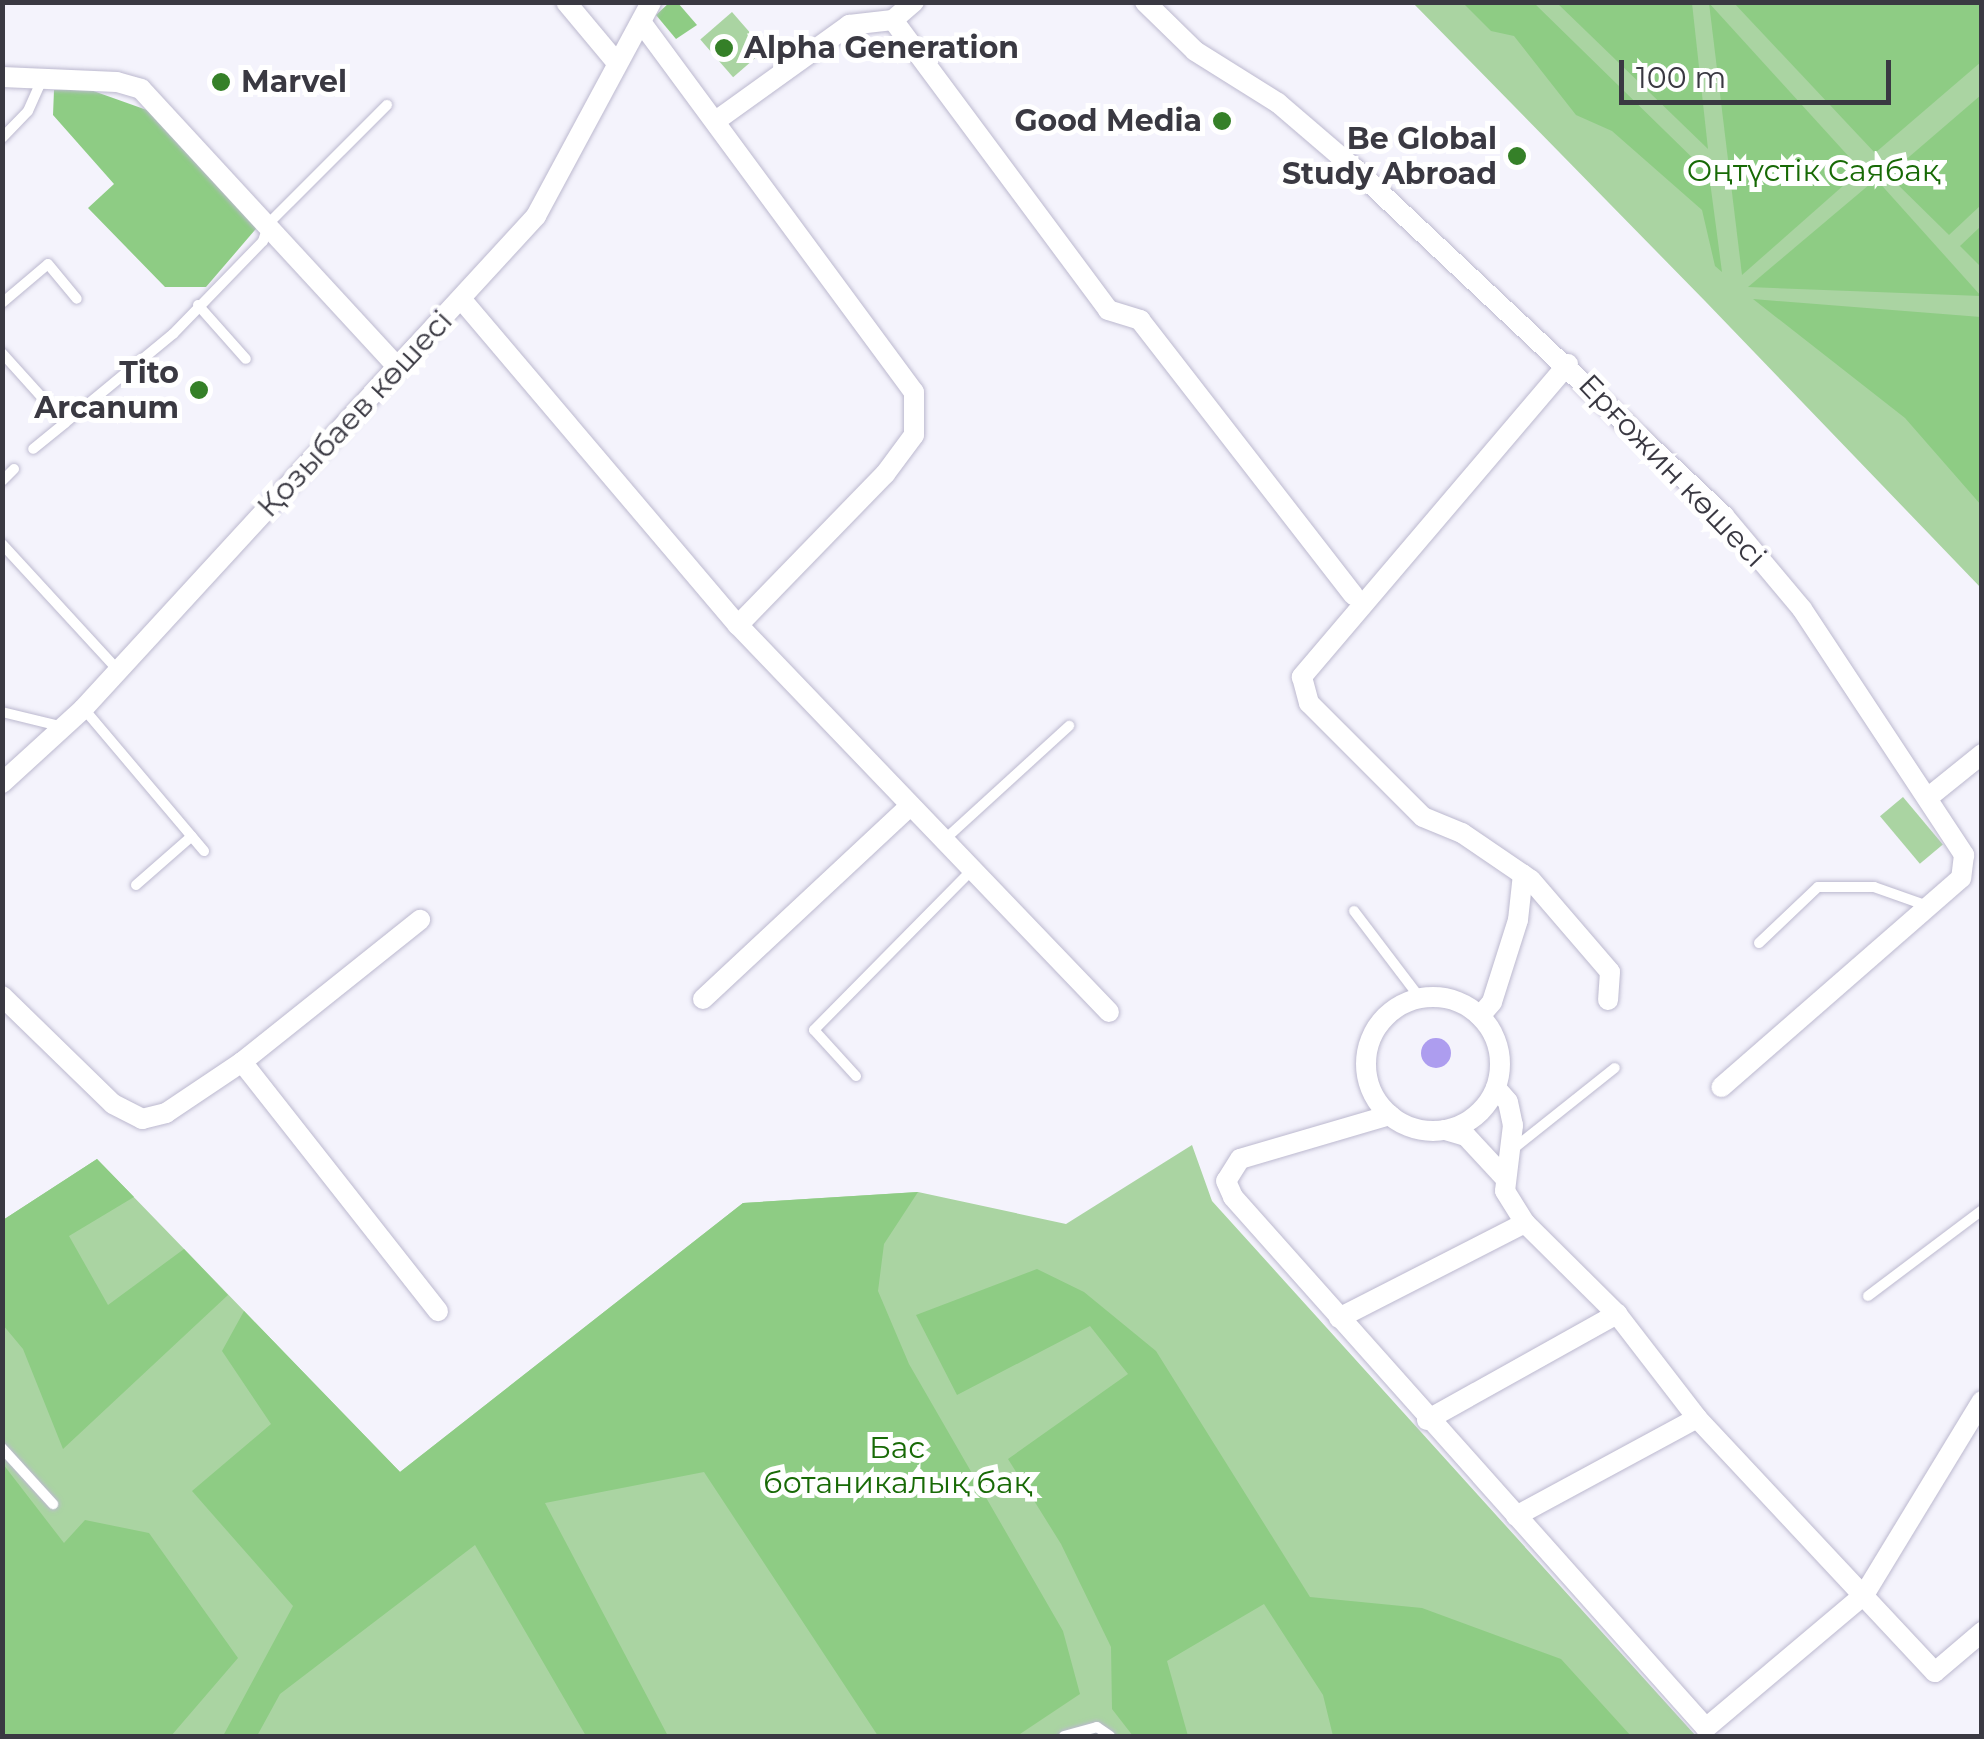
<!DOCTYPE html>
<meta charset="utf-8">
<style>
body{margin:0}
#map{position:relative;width:1984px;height:1739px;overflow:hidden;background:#f4f3fc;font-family:Montserrat,sans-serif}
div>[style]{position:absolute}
.green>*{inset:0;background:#aad4a2;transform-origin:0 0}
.forest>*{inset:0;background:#8ecc84}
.water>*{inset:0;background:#ad9def}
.round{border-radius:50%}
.roads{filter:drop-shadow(0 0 2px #bcb9cf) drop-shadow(0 0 2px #bcb9cf)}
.service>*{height:10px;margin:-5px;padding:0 5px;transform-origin:5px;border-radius:5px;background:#fff}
.minor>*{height:20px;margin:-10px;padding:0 10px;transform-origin:10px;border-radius:10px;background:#fff}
.minor>.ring{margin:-10px;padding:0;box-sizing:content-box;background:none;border:20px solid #fff;border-radius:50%}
.dots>*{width:28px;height:28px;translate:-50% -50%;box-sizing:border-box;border:5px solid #fff;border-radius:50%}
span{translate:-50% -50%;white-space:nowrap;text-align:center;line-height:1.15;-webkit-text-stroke:10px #fff;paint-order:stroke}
.poi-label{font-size:30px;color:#3a3942;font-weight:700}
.left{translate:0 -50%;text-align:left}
.right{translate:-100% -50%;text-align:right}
.park-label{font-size:30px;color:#186a06}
.street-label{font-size:30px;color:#3a3942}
.frame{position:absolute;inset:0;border:5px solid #3a3942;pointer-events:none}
.scale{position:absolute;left:1619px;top:60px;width:272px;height:45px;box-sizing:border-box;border:5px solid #3a3942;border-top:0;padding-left:12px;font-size:30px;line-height:35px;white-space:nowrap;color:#3a3942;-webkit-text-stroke:8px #fff;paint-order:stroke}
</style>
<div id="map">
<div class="green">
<div style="clip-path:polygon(1413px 3px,1981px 3px,1981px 588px,1705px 301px)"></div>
<div style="left:732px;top:12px;width:50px;height:42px;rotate:49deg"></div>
<div style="left:1903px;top:797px;width:62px;height:30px;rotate:50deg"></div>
<div style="clip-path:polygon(1192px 1145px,1212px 1201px,1696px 1736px,3px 1736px,3px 1220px,97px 1159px,400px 1472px,743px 1203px,918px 1192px,1066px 1224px)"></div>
</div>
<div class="forest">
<div style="clip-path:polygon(670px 2px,678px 3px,697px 25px,676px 39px,656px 15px)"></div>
<div style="clip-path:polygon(1463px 3px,1534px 3px,1709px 174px,1722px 272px,1715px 266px,1702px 210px,1612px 131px,1576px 115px,1514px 36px,1491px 31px)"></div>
<div style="clip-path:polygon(1557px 3px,1692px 3px,1708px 149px)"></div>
<div style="clip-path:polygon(1709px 3px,1861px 170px,1742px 275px)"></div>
<div style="clip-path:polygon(1734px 3px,1981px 3px,1981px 62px,1875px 153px)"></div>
<div style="clip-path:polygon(85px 88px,158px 114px,261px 223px,206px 287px,165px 287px,88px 208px,114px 184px,53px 115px,54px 90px)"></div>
<div style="clip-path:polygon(1981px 95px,1981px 205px,1949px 235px,1888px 175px)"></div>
<div style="clip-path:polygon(1876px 179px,1981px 296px,1748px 287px)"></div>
<div style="clip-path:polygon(1981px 226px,1981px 267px,1960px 246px)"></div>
<div style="clip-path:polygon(1753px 299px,1981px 317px,1981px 505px,1905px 418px)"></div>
<div style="clip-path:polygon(97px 1159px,134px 1197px,69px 1236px,108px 1305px,184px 1249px,228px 1295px,63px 1449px,23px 1349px,3px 1325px,3px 1220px)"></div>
<div style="clip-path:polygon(918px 1192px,884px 1244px,878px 1291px,909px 1364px,1063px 1631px,1080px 1694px,1017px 1736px,878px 1736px,704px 1472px,545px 1503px,668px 1736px,586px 1736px,475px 1545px,280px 1694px,257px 1736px,223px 1736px,293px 1606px,192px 1491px,271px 1424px,222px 1351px,244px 1311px,400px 1472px,743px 1203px)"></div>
<div style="clip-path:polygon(1037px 1269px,1084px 1292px,1156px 1351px,1310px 1597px,1422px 1608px,1561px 1659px,1631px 1736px,1333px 1736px,1323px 1695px,1264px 1604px,1167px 1661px,1188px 1736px,1133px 1736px,1112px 1709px,1111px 1647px,1061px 1544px,1008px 1459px,1128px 1374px,1090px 1326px,957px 1395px,916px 1315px)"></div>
<div style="clip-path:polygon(3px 1464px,64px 1543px,85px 1520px,149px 1533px,238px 1658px,171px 1736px,3px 1736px)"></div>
</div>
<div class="water">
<div class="round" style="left:1421px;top:1038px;width:30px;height:30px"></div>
</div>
<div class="roads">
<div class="service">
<div style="left:2px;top:138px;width:37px;rotate:-46deg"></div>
<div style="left:28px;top:111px;width:36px;rotate:-66deg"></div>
<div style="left:2px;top:303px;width:60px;rotate:-40.3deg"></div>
<div style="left:48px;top:264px;width:45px;rotate:50.4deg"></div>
<div style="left:198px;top:305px;width:72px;rotate:48.4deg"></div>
<div style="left:2px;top:353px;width:94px;rotate:48deg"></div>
<div style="left:65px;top:423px;width:41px;rotate:140.9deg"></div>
<div style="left:65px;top:423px;width:140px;rotate:-39.5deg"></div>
<div style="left:173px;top:334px;width:129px;rotate:-45.9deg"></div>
<div style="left:263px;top:241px;width:19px;rotate:-72deg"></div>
<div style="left:269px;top:223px;width:167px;rotate:-45deg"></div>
<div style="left:2px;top:481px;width:17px;rotate:-45deg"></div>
<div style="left:2px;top:544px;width:171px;rotate:47.4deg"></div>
<div style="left:84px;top:709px;width:186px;rotate:49.8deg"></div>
<div style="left:2px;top:712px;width:64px;rotate:13.6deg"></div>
<div style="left:943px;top:841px;width:171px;rotate:-42.4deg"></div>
<div style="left:136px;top:885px;width:74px;rotate:-41.2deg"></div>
<div style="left:1354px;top:911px;width:109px;rotate:52.8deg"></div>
<div style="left:1759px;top:943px;width:81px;rotate:-43.5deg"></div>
<div style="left:1818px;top:887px;width:56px"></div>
<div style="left:1874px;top:887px;width:57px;rotate:19.4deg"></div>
<div style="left:856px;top:1076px;width:62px;rotate:-132.4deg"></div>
<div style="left:814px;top:1030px;width:222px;rotate:-45.4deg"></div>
<div style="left:1513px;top:1149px;width:130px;rotate:-38.5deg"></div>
<div style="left:1868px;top:1296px;width:143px;rotate:-37deg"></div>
<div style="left:2px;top:1448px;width:76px;rotate:47.7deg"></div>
<div style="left:1064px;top:1736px;width:34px;rotate:-15deg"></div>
<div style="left:1097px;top:1727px;width:16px;rotate:35deg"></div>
</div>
<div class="minor">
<div style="left:566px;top:2px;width:80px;rotate:50.1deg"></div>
<div style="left:1145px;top:2px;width:70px;rotate:44.4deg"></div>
<div style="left:1195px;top:51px;width:98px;rotate:32.1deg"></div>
<div style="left:1278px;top:103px;width:101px;rotate:40.6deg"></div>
<div style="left:1355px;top:169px;width:507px;rotate:43.24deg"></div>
<div style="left:1724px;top:516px;width:121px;rotate:50deg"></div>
<div style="left:1802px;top:609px;width:295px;rotate:56.6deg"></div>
<div style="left:1964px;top:855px;width:23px;rotate:97deg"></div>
<div style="left:1961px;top:878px;width:318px;rotate:138.9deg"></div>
<div style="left:893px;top:20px;width:361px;rotate:53.4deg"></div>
<div style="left:1108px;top:310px;width:34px;rotate:17deg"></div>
<div style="left:1140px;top:320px;width:348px;rotate:52.2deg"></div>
<div style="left:641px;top:22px;width:460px;rotate:53.6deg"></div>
<div style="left:914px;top:392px;width:43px;rotate:90deg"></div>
<div style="left:914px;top:435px;width:49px;rotate:126.6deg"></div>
<div style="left:885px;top:474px;width:211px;rotate:134.2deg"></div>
<div style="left:2px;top:77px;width:115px;rotate:2.5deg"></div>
<div style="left:117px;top:82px;width:25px;rotate:16deg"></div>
<div style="left:141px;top:89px;width:377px;rotate:47.3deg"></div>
<div style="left:717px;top:120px;width:163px;rotate:-35.7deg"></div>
<div style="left:849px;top:25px;width:44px;rotate:-6.5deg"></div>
<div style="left:893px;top:20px;width:28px;rotate:-41deg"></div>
<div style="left:462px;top:300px;width:426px;rotate:49.7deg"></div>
<div style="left:738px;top:625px;width:536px;rotate:46.21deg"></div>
<div style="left:1568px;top:364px;width:411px;rotate:130.4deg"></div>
<div style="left:1302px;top:677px;width:27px;rotate:75deg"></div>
<div style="left:1309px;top:703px;width:161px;rotate:45deg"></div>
<div style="left:1423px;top:817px;width:42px;rotate:22.3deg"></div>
<div style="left:1462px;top:833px;width:83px;rotate:34.3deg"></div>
<div style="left:1531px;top:880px;width:121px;rotate:49.3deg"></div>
<div style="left:1610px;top:972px;width:28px;rotate:94deg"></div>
<div style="left:2px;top:783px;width:110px;rotate:-42.4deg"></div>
<div style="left:83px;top:709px;width:670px;rotate:-47.42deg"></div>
<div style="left:536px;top:216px;width:243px;rotate:-61.7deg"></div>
<div style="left:1930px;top:796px;width:67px;rotate:-38.9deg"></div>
<div style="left:2px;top:996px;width:155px;rotate:44.2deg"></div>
<div style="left:113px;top:1104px;width:33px;rotate:27deg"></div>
<div style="left:142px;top:1119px;width:25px;rotate:-14deg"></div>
<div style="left:166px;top:1113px;width:92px;rotate:-33.9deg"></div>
<div style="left:242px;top:1062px;width:228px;rotate:-38.6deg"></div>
<div class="ring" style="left:1366px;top:997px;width:114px;height:114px"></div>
<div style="left:703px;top:999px;width:282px;rotate:-43deg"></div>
<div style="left:1480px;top:1016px;width:18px;rotate:-49deg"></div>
<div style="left:1492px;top:1002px;width:86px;rotate:-72.4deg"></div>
<div style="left:1518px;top:920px;width:46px;rotate:-83.8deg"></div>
<div style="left:242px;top:1062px;width:317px;rotate:51.8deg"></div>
<div style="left:1496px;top:1088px;width:18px;rotate:49deg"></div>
<div style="left:1508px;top:1102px;width:24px;rotate:78deg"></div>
<div style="left:1513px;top:1125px;width:66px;rotate:96.9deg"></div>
<div style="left:1505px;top:1191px;width:38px;rotate:58deg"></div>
<div style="left:1525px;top:1223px;width:129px;rotate:44.7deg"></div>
<div style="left:1617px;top:1314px;width:131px;rotate:52.4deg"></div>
<div style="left:1697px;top:1418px;width:348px;rotate:46.9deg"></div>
<div style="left:1935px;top:1672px;width:62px;rotate:-40.4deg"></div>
<div style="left:1390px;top:1115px;width:156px;rotate:163.7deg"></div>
<div style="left:1240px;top:1159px;width:26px;rotate:122deg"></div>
<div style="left:1226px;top:1181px;width:17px;rotate:66deg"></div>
<div style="left:1233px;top:1197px;width:711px;rotate:48.31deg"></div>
<div style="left:1706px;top:1728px;width:207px;rotate:-40.1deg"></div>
<div style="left:1864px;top:1595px;width:227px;rotate:-58.7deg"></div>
<div style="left:1445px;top:1130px;width:22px;rotate:16deg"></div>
<div style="left:1466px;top:1136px;width:57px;rotate:47.1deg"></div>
<div style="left:1339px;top:1318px;width:209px;rotate:-27.1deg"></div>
<div style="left:1427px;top:1420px;width:218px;rotate:-29.2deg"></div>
<div style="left:1516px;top:1516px;width:206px;rotate:-28.4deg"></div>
</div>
</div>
<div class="dots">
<div style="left:724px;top:48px;background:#358028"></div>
<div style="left:221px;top:82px;background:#358028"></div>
<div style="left:1222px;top:121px;background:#358028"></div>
<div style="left:1517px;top:156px;background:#358028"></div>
<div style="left:199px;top:390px;background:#358028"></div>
</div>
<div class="poi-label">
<span class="left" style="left:744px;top:48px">Alpha Generation</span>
<span class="left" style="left:241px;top:82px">Marvel</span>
<span class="right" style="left:1202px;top:121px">Good Media</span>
<span class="right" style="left:1497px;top:156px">Be Global<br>Study Abroad</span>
<span class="right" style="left:179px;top:390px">Tito<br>Arcanum</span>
</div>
<div class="park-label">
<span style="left:1813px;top:171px">Оңтүстік Саябақ</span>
<span style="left:897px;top:1465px">Бас<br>ботаникалық бақ</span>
</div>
<div class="street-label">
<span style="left:355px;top:414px;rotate:-47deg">Қозыбаев көшесі</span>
<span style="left:1672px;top:471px;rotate:46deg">Ерғожин көшесі</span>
</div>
<div class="frame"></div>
<div class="scale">100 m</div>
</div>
